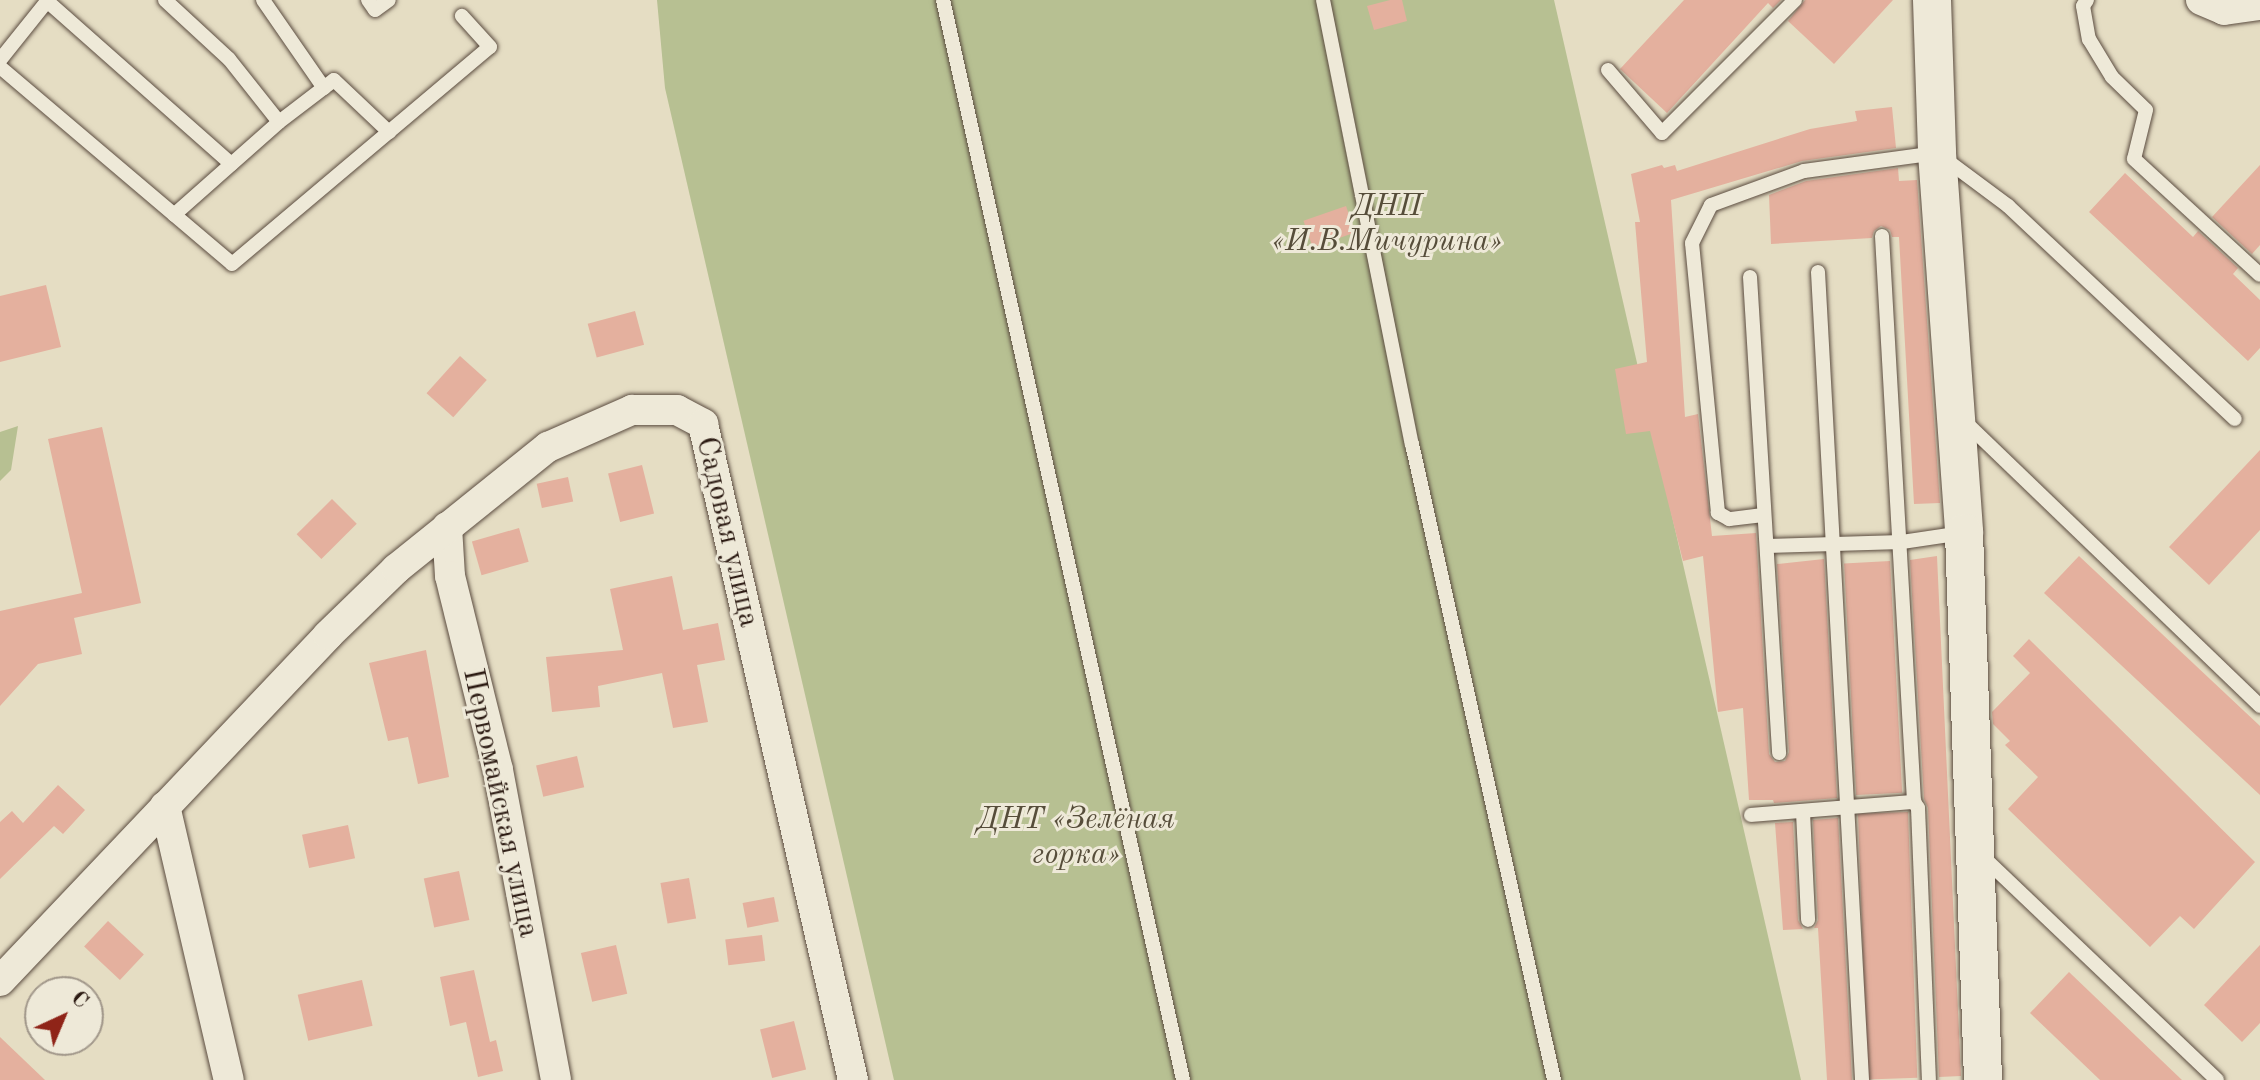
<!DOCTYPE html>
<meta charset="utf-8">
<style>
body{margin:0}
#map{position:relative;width:2260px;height:1080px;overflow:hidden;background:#e5ddc3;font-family:"Old Standard TT",serif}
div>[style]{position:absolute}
.green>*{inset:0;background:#b7c092}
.building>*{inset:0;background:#e4b09e;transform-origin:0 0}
.roads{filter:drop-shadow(0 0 2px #5b4c40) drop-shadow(0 0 2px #5b4c40)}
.service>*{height:14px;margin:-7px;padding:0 7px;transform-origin:7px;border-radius:7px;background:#eee9d8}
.minor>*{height:30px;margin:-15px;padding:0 15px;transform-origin:15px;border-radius:15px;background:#eee9d8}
.tertiary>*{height:38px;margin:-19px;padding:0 19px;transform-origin:19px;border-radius:19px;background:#eee9d8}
span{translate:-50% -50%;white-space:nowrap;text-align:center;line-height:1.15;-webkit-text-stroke:6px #eee9d8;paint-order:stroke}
.park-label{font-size:30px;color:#564d3a;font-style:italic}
.street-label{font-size:30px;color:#2d1c14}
.north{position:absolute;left:24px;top:976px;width:80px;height:80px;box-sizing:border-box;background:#eee9d8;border:2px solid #a1978a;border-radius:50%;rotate:44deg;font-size:22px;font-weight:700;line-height:32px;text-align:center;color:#2d1c14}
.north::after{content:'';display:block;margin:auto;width:28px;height:36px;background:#8f2418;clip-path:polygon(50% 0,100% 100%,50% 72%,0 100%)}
</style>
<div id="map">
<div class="green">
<div style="clip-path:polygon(657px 0,1554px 0,1801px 1080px,894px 1080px,665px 88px)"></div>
<div style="clip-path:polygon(18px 426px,11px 470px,0 481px,0 432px)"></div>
</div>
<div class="building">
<div style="clip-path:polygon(1390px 0,1402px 0,1407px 21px,1374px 30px,1367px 6px)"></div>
<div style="clip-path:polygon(1684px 0,1781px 0,1773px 8px,1768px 3px,1667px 113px,1620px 69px)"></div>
<div style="clip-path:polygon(1805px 0,1893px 0,1834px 64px,1788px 21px)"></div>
<div style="clip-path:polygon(1892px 107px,1896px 148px,1802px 161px,1671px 200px,1685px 417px,1698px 414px,1712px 536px,1756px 533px,1769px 754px,1775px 762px,1785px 761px,1789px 752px,1777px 564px,1824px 559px,1837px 798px,1774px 803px,1773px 800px,1749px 800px,1743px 708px,1718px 712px,1703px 556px,1683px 561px,1650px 431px,1626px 434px,1615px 369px,1647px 362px,1635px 222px,1640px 222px,1631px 174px,1662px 165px,1664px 168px,1675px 165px,1677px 171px,1810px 129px,1857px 121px,1855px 111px)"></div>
<div style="clip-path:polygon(2260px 165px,2260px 245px,2252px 254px,2212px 217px)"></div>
<div style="clip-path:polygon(1898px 168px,1899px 181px,1917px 180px,1940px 503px,1914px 504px,1899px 237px,1892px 237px,1890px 230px,1881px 226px,1874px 231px,1872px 238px,1771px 244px,1769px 195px,1806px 181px)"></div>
<div style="clip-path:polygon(2125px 173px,2193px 237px,2198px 231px,2238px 268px,2233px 274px,2260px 300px,2260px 348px,2248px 361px,2089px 212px)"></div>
<div style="left:1346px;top:206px;width:28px;height:45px;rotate:71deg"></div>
<div style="clip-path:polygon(46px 285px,61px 347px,0 362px,0 296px)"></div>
<div style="left:635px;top:311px;width:35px;height:49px;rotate:75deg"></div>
<div style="left:460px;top:356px;width:36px;height:50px;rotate:42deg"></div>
<div style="clip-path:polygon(102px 427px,141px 603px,74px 618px,82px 654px,38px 664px,0 706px,0 611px,82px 593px,48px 439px)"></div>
<div style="clip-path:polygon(2260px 450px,2260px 530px,2209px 585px,2169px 547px)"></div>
<div style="left:642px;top:465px;width:50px;height:35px;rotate:76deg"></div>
<div style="left:568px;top:477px;width:25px;height:32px;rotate:78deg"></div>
<div style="left:332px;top:499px;width:35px;height:50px;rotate:45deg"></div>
<div style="left:519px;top:528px;width:35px;height:49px;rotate:74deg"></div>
<div style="clip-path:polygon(1937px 556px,1961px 1076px,1939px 1077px,1928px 808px,1924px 799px,1910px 560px)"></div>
<div style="clip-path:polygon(2079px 556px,2260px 726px,2260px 795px,2044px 593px)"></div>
<div style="left:1890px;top:561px;width:232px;height:46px;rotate:87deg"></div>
<div style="clip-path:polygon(672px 576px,683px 630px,718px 623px,725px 660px,697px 665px,708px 722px,673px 728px,662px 673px,598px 686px,600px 707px,552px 712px,546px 657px,623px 650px,610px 589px)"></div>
<div style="clip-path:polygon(2029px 639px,2255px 862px,2194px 929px,2180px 916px,2150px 947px,2008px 809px,2038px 777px,2005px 745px,2010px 741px,1993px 724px,1992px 712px,2030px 673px,2013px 656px)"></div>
<div style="clip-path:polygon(426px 650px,449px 777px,418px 784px,408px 737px,388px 741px,369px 663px)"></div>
<div style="left:577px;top:756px;width:32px;height:42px;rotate:77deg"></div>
<div style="clip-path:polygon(58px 785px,85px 810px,63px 834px,54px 826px,0 879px,0 822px,12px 811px,23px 823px)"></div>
<div style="left:1908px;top:812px;width:266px;height:50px;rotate:88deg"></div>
<div style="clip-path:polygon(1838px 818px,1852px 1080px,1827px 1080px,1818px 928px,1814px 928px,1818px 920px,1813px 820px)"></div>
<div style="clip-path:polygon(1793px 822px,1798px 920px,1803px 929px,1783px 930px,1775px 823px)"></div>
<div style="left:348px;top:825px;width:34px;height:47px;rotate:78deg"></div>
<div style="left:459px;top:871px;width:50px;height:36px;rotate:78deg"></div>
<div style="left:689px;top:878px;width:41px;height:29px;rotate:80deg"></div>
<div style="left:774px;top:897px;width:25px;height:32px;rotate:79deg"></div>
<div style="left:108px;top:921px;width:49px;height:35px;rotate:43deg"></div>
<div style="left:762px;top:935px;width:26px;height:37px;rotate:83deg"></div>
<div style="left:616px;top:945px;width:50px;height:36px;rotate:77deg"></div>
<div style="clip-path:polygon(2260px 945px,2260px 1023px,2242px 1042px,2204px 1005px)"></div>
<div style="clip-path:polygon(474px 970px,490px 1042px,496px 1040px,503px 1071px,478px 1077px,466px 1022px,450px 1026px,440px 977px)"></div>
<div style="clip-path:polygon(2069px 972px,2182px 1080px,2100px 1080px,2030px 1013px)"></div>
<div style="left:362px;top:980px;width:47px;height:66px;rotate:77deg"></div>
<div style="left:794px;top:1021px;width:50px;height:35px;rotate:76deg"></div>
<div style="clip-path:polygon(0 1037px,45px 1080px,0 1080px)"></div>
</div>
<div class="roads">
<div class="service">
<div style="left:165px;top:0;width:87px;rotate:42.7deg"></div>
<div style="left:229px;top:59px;width:80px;rotate:51.6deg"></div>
<div style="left:279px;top:122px;width:140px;rotate:138.5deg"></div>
<div style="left:263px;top:0;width:107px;rotate:55.3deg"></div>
<div style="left:368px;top:0;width:12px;rotate:55deg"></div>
<div style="left:375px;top:10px;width:17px;rotate:-36deg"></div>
<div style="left:943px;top:0;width:1106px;rotate:77.47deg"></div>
<div style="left:1323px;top:0;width:453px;rotate:78.7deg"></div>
<div style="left:1412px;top:444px;width:652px;rotate:77.41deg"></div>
<div style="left:2087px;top:0;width:7px;rotate:124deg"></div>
<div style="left:2083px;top:6px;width:34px;rotate:80deg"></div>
<div style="left:2089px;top:39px;width:44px;rotate:58.8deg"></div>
<div style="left:2112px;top:77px;width:47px;rotate:44.1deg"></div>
<div style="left:2146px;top:110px;width:50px;rotate:103.8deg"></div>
<div style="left:2134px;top:159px;width:171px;rotate:42.6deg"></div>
<div style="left:47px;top:1px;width:246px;rotate:41.5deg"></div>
<div style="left:0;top:60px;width:77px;rotate:-51.3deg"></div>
<div style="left:0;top:67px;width:304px;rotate:40.3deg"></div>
<div style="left:232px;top:264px;width:337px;rotate:-40.1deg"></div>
<div style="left:490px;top:47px;width:42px;rotate:-132.1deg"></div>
<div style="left:1608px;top:70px;width:83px;rotate:49.4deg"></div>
<div style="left:1662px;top:133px;width:188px;rotate:-45deg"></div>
<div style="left:279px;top:122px;width:69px;rotate:-37.4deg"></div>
<div style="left:334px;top:80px;width:76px;rotate:43.4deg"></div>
<div style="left:1882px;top:236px;width:567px;rotate:86.76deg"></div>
<div style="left:1914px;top:802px;width:7px;rotate:56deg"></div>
<div style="left:1918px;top:808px;width:272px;rotate:87.7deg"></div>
<div style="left:1818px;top:272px;width:809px;rotate:86.88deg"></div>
<div style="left:1750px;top:277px;width:477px;rotate:86.5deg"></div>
<div style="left:1962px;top:419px;width:414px;rotate:43.9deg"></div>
<div style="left:1763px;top:515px;width:34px;rotate:173deg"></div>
<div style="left:1729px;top:519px;width:13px;rotate:-151deg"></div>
<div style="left:1718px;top:513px;width:271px;rotate:-95.5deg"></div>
<div style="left:1692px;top:243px;width:42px;rotate:-63.4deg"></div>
<div style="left:1711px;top:205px;width:99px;rotate:-20.1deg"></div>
<div style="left:1804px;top:171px;width:134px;rotate:-7.7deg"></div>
<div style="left:1937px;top:153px;width:89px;rotate:36.7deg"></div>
<div style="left:2008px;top:206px;width:311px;rotate:43.2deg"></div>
<div style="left:1767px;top:546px;width:135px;rotate:-1.7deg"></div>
<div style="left:1902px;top:542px;width:61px;rotate:-8.5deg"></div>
<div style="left:1803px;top:812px;width:108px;rotate:87.3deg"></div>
<div style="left:1751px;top:815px;width:164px;rotate:-4.6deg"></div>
<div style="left:1983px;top:857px;width:323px;rotate:43.6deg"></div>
</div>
<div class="minor">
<div style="left:2201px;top:0;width:25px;rotate:23deg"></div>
<div style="left:2224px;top:10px;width:36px;rotate:-8deg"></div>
<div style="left:447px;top:527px;width:49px;rotate:86.5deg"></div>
<div style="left:450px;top:576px;width:200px;rotate:76.1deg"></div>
<div style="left:498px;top:770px;width:315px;rotate:79.4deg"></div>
<div style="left:165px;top:806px;width:281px;rotate:76.9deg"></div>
<div style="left:0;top:981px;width:477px;rotate:-46.5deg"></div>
<div style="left:328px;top:635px;width:95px;rotate:-44.1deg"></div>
<div style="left:396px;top:569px;width:195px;rotate:-38.8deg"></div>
<div style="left:548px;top:447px;width:92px;rotate:-23.8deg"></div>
<div style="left:632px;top:410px;width:45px"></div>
<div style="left:677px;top:410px;width:30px;rotate:28deg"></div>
<div style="left:703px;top:424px;width:673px;rotate:77.12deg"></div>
</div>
<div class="tertiary">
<div style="left:1932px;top:0;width:153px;rotate:88.1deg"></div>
<div style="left:1937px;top:153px;width:381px;rotate:85.9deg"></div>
<div style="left:1964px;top:533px;width:547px;rotate:88.01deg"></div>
</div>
</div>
<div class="park-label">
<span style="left:1387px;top:224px">ДНП<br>«И.В.Мичурина»</span>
<span style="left:1076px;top:837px">ДНТ «Зелёная<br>горка»</span>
</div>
<div class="street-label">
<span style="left:727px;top:532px;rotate:77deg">Садовая улица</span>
<span style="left:500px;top:803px;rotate:78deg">Первомайская улица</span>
</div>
<div class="north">С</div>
</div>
